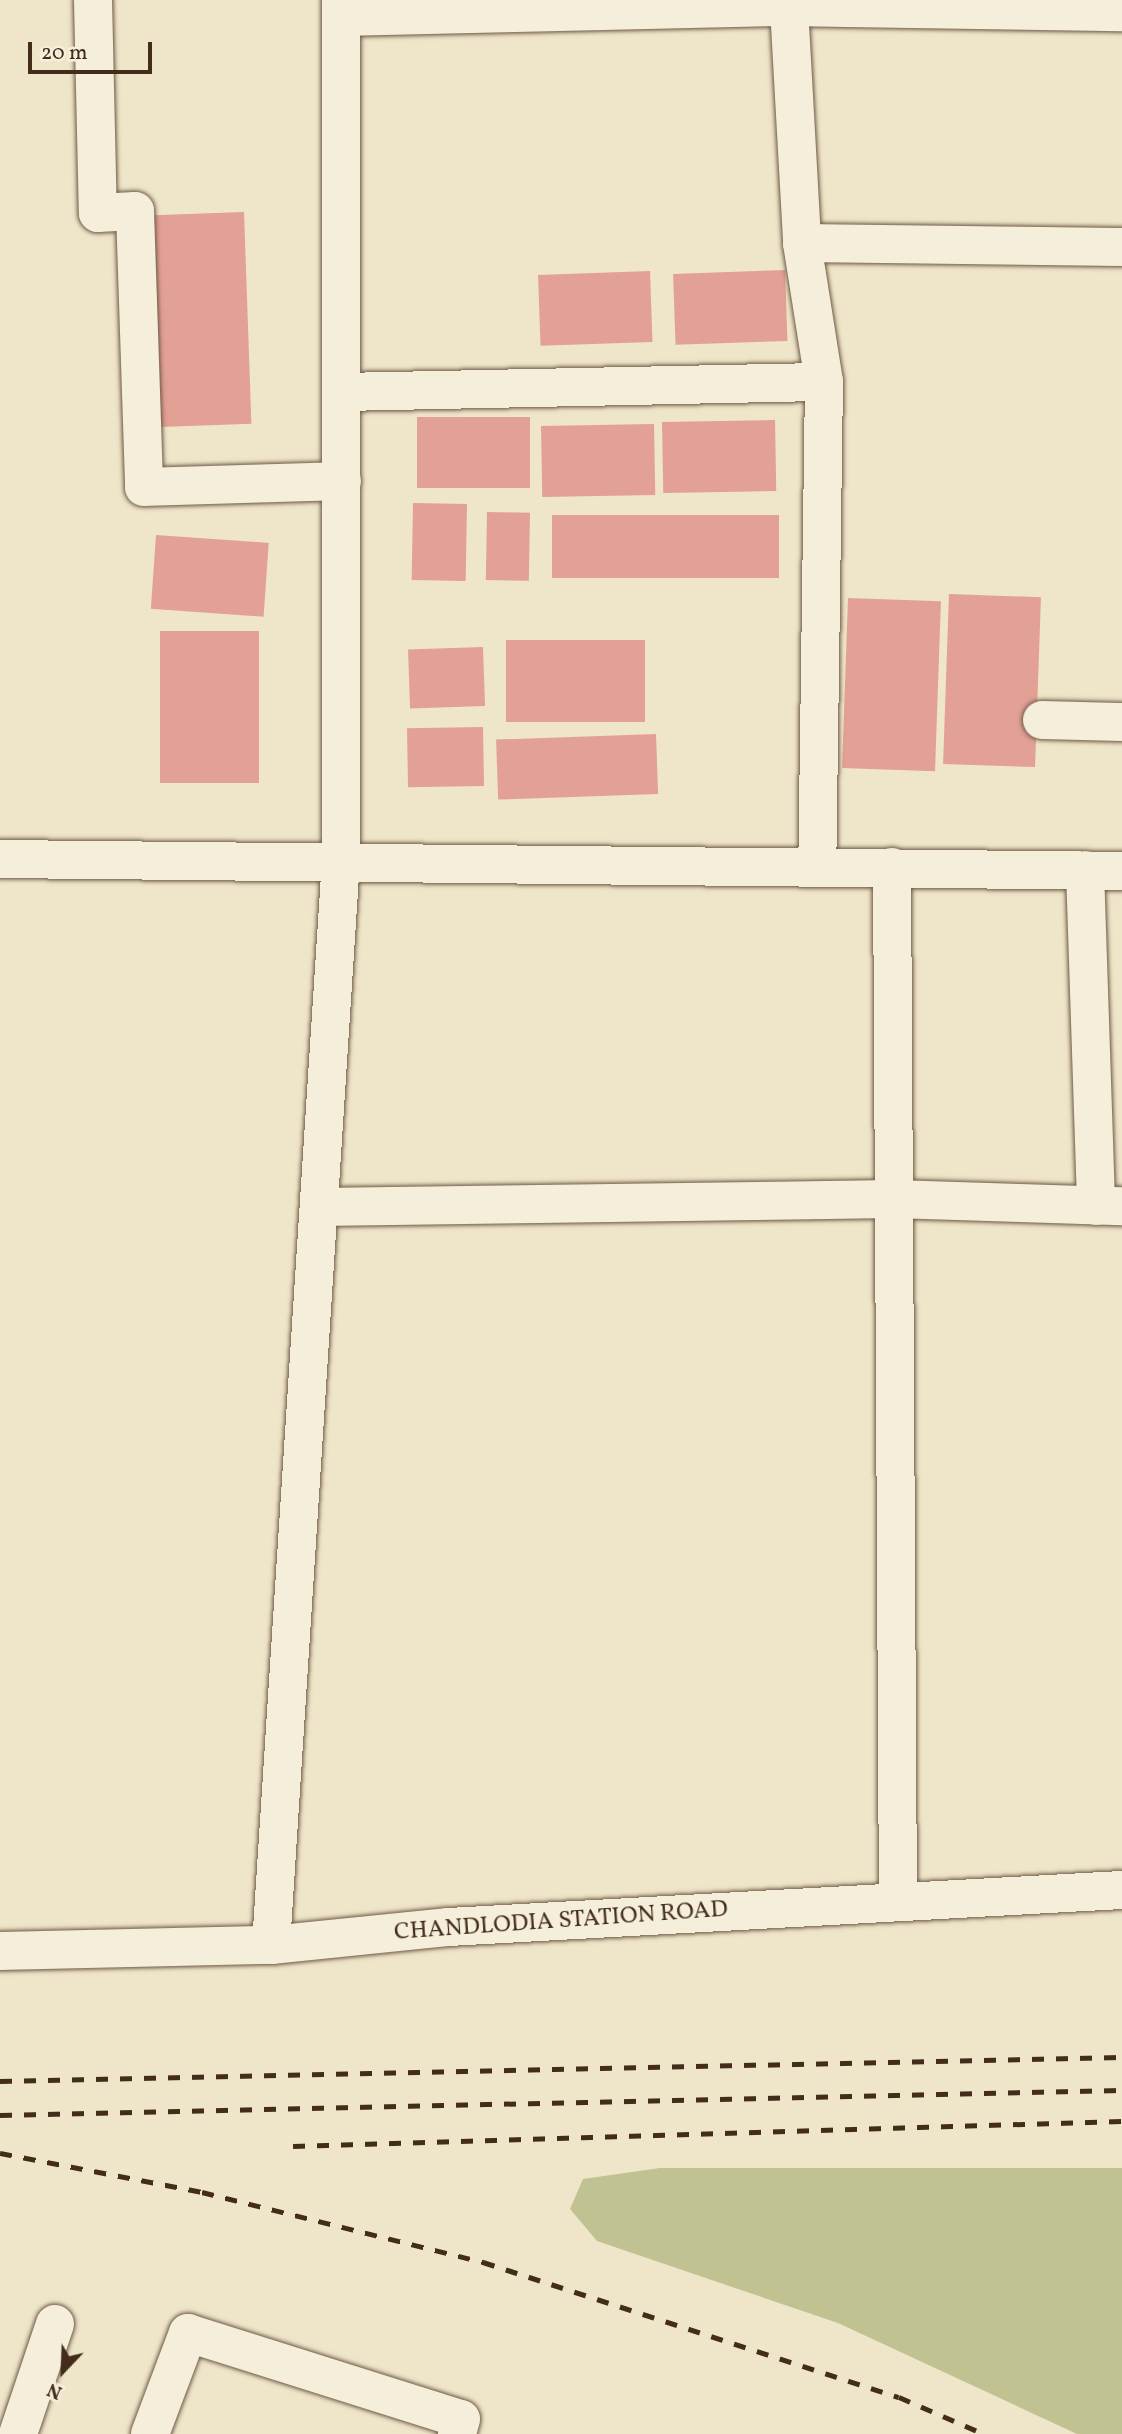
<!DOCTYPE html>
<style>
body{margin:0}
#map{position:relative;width:1122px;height:2434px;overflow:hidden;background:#efe5c8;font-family:Vollkorn,serif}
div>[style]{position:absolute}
.green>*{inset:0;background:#c0c291}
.building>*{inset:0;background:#e3a095;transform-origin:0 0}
.roads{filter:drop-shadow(0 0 2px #6e5a45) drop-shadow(0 0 2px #6e5a45)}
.minor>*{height:38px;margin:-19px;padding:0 19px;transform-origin:19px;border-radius:19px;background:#f5eedb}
.tertiary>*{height:38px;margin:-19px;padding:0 19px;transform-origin:19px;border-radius:19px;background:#f5eedb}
.rail>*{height:5px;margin-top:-2.5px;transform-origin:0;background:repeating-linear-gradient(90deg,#432c19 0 12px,transparent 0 24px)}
span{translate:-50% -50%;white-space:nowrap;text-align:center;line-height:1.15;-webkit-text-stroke:5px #f5eedb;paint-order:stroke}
.street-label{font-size:24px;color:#432c19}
.north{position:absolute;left:28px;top:2336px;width:70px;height:70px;-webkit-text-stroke:5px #f5eedb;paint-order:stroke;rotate:203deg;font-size:19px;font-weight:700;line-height:28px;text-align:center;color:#432c19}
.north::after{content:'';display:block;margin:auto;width:24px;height:32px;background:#432c19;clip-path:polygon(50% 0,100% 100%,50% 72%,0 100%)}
.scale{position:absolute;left:28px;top:42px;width:124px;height:32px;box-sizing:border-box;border:4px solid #432c19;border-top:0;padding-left:9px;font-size:21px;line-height:24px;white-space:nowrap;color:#432c19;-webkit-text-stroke:5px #f5eedb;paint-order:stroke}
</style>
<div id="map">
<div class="green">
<div style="clip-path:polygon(660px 2168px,1122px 2168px,1122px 2434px,1077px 2434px,838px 2323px,597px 2241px,570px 2209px,583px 2179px)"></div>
</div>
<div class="building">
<div style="left:244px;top:212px;width:212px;height:98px;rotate:88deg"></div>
<div style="left:785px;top:270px;width:71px;height:112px;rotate:88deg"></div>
<div style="left:650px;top:271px;width:71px;height:112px;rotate:88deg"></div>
<div style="left:417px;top:417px;width:113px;height:71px"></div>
<div style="left:775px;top:420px;width:71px;height:113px;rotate:89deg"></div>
<div style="left:654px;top:424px;width:71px;height:113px;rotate:89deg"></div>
<div style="left:413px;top:503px;width:54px;height:77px;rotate:1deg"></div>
<div style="left:487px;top:512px;width:43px;height:68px;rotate:1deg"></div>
<div style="left:552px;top:515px;width:227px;height:63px"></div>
<div style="left:156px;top:535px;width:113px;height:74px;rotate:4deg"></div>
<div style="left:949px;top:594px;width:92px;height:170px;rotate:2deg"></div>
<div style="left:848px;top:598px;width:93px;height:170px;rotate:2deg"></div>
<div style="left:160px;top:631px;width:99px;height:152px"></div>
<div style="left:506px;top:640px;width:139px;height:82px"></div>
<div style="left:483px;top:647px;width:59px;height:75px;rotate:88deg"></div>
<div style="left:483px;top:727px;width:59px;height:76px;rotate:89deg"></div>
<div style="left:656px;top:734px;width:60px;height:160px;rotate:88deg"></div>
</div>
<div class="roads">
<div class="minor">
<div style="left:93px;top:0;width:213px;rotate:88.7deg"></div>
<div style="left:98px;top:213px;width:37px;rotate:-3deg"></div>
<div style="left:135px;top:211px;width:276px;rotate:88.1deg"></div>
<div style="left:144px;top:487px;width:198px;rotate:-1.7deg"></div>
<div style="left:789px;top:7px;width:236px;rotate:86.8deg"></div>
<div style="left:802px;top:243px;width:141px;rotate:81deg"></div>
<div style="left:341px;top:17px;width:448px;rotate:-1.3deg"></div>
<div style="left:789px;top:7px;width:333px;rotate:0.9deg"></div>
<div style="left:802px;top:243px;width:320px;rotate:0.7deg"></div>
<div style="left:342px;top:392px;width:482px;rotate:-1.2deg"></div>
<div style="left:824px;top:382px;width:484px;rotate:90.8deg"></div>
<div style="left:1042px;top:720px;width:80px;rotate:1.4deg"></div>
<div style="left:892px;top:867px;width:1034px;rotate:89.67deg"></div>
<div style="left:1085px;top:870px;width:336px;rotate:88.1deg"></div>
<div style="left:319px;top:1207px;width:575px;rotate:-0.8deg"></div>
<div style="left:894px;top:1199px;width:228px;rotate:1.8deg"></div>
<div style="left:18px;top:2434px;width:116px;rotate:-71.4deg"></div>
<div style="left:150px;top:2434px;width:108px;rotate:-69.4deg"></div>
<div style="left:188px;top:2333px;width:286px;rotate:17.5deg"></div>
<div style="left:461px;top:2419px;width:16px;rotate:105deg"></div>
</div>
<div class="tertiary">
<div style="left:0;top:859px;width:1122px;rotate:0.61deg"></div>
<div style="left:271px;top:1945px;width:1087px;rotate:-86.31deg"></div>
<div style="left:341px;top:860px;width:860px;rotate:-90deg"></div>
<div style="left:0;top:1951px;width:271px;rotate:-1.3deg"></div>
<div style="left:271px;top:1945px;width:179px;rotate:-5.8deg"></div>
<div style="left:449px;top:1927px;width:674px;rotate:-3.15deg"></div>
</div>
</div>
<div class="rail">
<div style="left:0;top:2081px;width:1122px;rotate:-1.23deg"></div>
<div style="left:0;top:2115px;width:1122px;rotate:-1.28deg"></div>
<div style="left:293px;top:2146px;width:829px;rotate:-1.73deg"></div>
<div style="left:0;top:2153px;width:206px;rotate:10.9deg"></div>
<div style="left:202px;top:2192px;width:290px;rotate:14deg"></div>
<div style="left:483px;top:2262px;width:437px;rotate:18deg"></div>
<div style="left:899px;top:2397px;width:93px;rotate:23.5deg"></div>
</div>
<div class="street-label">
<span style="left:561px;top:1922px;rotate:-4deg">CHANDLODIA STATION ROAD</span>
</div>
<div class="north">N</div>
<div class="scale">20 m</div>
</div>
